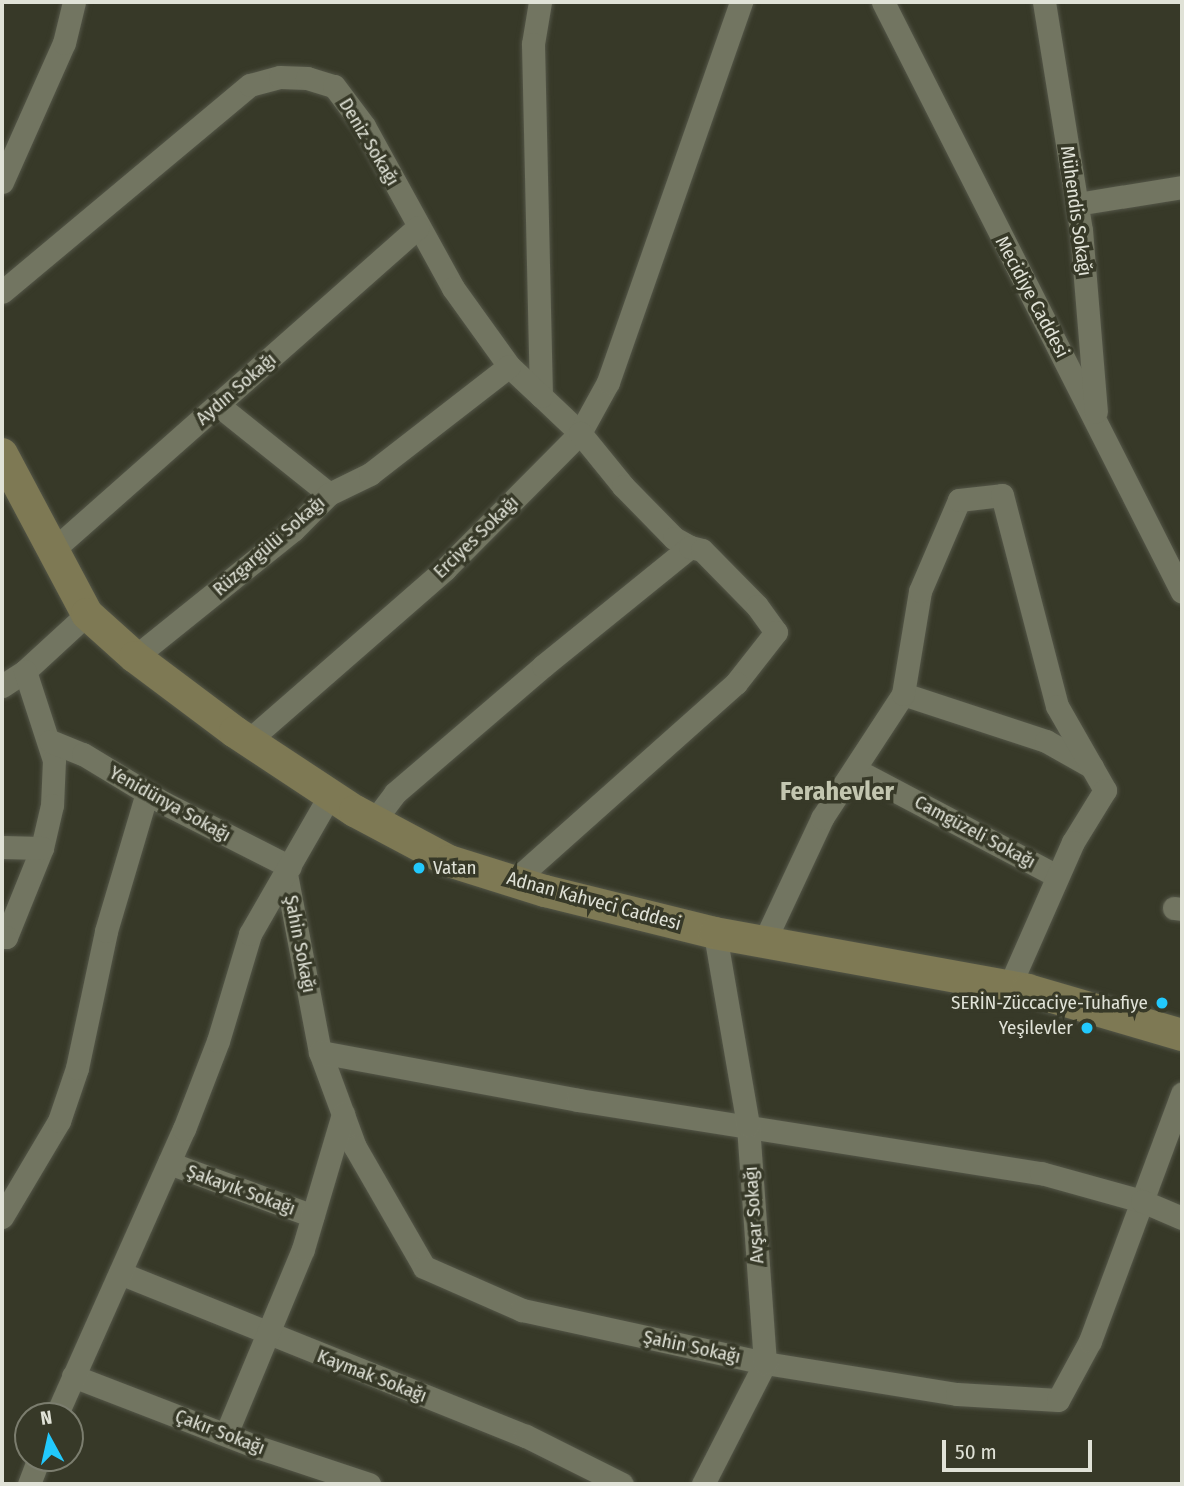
<!DOCTYPE html>
<meta charset="utf-8">
<style>
body{margin:0}
#map{position:relative;width:1184px;height:1486px;overflow:hidden;background:#373928;font-family:"Fira Sans Condensed",sans-serif}
div>[style]{position:absolute}
.roads{filter:drop-shadow(0 0 2px #545648) drop-shadow(0 0 2px #545648)}
.minor>*{height:23px;margin:-11.5px;padding:0 11.5px;transform-origin:11.5px;border-radius:11.5px;background:#727561}
.secondary>*{height:32px;margin:-16px;padding:0 16px;transform-origin:16px;border-radius:16px;background:#7e7954}
.dots>*{width:19px;height:19px;translate:-50% -50%;box-sizing:border-box;border:4px solid #373928;border-radius:50%}
span{translate:-50% -50%;white-space:nowrap;text-align:center;line-height:1.15;-webkit-text-stroke:7px #373928;paint-order:stroke}
.street-label{font-size:19px;color:#e0e2d7}
.poi-label{font-size:19px;color:#e0e2d7}
.left{translate:0 -50%;text-align:left}
.right{translate:-100% -50%;text-align:right}
.district-label{font-size:26px;color:#c3c6b0;font-weight:700}
.frame{position:absolute;inset:0;border:4px solid #e0e2d7;pointer-events:none}
.north{position:absolute;left:14px;top:1402px;width:70px;height:70px;box-sizing:border-box;background:#373928;border:2px solid #7b7d6e;border-radius:50%;rotate:352deg;font-size:19px;font-weight:700;line-height:28px;text-align:center;color:#e0e2d7}
.north::after{content:'';display:block;margin:auto;width:24px;height:32px;background:#22c9fd;clip-path:polygon(50% 0,100% 100%,50% 72%,0 100%)}
.scale{position:absolute;left:942px;top:1440px;width:150px;height:32px;box-sizing:border-box;border:4px solid #e0e2d7;border-top:0;padding-left:9px;font-size:21px;line-height:24px;white-space:nowrap;color:#e0e2d7;-webkit-text-stroke:5px #373928;paint-order:stroke}
</style>
<div id="map">
<div class="roads">
<div class="minor">
<div style="left:540px;top:2px;width:43px;rotate:99.5deg"></div>
<div style="left:533px;top:44px;width:352px;rotate:88.7deg"></div>
<div style="left:541px;top:396px;width:54px;rotate:43.5deg"></div>
<div style="left:580px;top:433px;width:58px;rotate:-61.2deg"></div>
<div style="left:608px;top:382px;width:403px;rotate:-70.7deg"></div>
<div style="left:883px;top:2px;width:661px;rotate:63.13deg"></div>
<div style="left:1044px;top:2px;width:231px;rotate:80.8deg"></div>
<div style="left:1081px;top:230px;width:182px;rotate:85.3deg"></div>
<div style="left:2px;top:182px;width:152px;rotate:-66deg"></div>
<div style="left:64px;top:43px;width:42px;rotate:-76.3deg"></div>
<div style="left:1077px;top:204px;width:106px;rotate:-9.2deg"></div>
<div style="left:2px;top:292px;width:323px;rotate:-39.9deg"></div>
<div style="left:250px;top:85px;width:31px;rotate:-15deg"></div>
<div style="left:280px;top:77px;width:27px;rotate:2deg"></div>
<div style="left:307px;top:78px;width:28px;rotate:17deg"></div>
<div style="left:334px;top:86px;width:50px;rotate:53.1deg"></div>
<div style="left:364px;top:126px;width:185px;rotate:61.2deg"></div>
<div style="left:453px;top:288px;width:96px;rotate:54.3deg"></div>
<div style="left:509px;top:366px;width:44px;rotate:43.2deg"></div>
<div style="left:218px;top:405px;width:142px;rotate:38.7deg"></div>
<div style="left:53px;top:550px;width:487px;rotate:-41.5deg"></div>
<div style="left:135px;top:657px;width:203px;rotate:-38.8deg"></div>
<div style="left:293px;top:530px;width:51px;rotate:-45deg"></div>
<div style="left:329px;top:494px;width:46px;rotate:-26deg"></div>
<div style="left:370px;top:474px;width:176px;rotate:-37.8deg"></div>
<div style="left:25px;top:671px;width:84px;rotate:-42.6deg"></div>
<div style="left:2px;top:686px;width:27px;rotate:-33deg"></div>
<div style="left:25px;top:671px;width:94px;rotate:72deg"></div>
<div style="left:54px;top:760px;width:45px;rotate:92.5deg"></div>
<div style="left:52px;top:805px;width:44px;rotate:103.1deg"></div>
<div style="left:42px;top:848px;width:96px;rotate:112deg"></div>
<div style="left:6px;top:937px;width:4px;rotate:180deg"></div>
<div style="left:903px;top:694px;width:151px;rotate:18.2deg"></div>
<div style="left:1046px;top:741px;width:53px;rotate:29.5deg"></div>
<div style="left:50px;top:741px;width:35px;rotate:22deg"></div>
<div style="left:83px;top:754px;width:95px;rotate:31.2deg"></div>
<div style="left:164px;top:803px;width:141px;rotate:26.9deg"></div>
<div style="left:248px;top:741px;width:262px;rotate:-41.1deg"></div>
<div style="left:445px;top:569px;width:192px;rotate:-45.2deg"></div>
<div style="left:580px;top:433px;width:68px;rotate:50.9deg"></div>
<div style="left:623px;top:486px;width:73px;rotate:45.6deg"></div>
<div style="left:674px;top:538px;width:18px;rotate:29deg"></div>
<div style="left:856px;top:770px;width:227px;rotate:27.8deg"></div>
<div style="left:374px;top:821px;width:35px;rotate:-53deg"></div>
<div style="left:395px;top:793px;width:195px;rotate:-40.6deg"></div>
<div style="left:543px;top:666px;width:189px;rotate:-39deg"></div>
<div style="left:690px;top:547px;width:12px;rotate:14deg"></div>
<div style="left:702px;top:550px;width:78px;rotate:45.5deg"></div>
<div style="left:757px;top:606px;width:32px;rotate:54deg"></div>
<div style="left:776px;top:632px;width:65px;rotate:128.1deg"></div>
<div style="left:736px;top:683px;width:297px;rotate:138.3deg"></div>
<div style="left:2px;top:847px;width:40px;rotate:1.4deg"></div>
<div style="left:286px;top:874px;width:181px;rotate:79.2deg"></div>
<div style="left:320px;top:1052px;width:101px;rotate:69.8deg"></div>
<div style="left:355px;top:1147px;width:138px;rotate:60.1deg"></div>
<div style="left:424px;top:1267px;width:107px;rotate:23.7deg"></div>
<div style="left:522px;top:1310px;width:249px;rotate:12.3deg"></div>
<div style="left:765px;top:1363px;width:194px;rotate:9.2deg"></div>
<div style="left:957px;top:1394px;width:101px;rotate:3.4deg"></div>
<div style="left:1058px;top:1400px;width:67px;rotate:-61.5deg"></div>
<div style="left:1090px;top:1341px;width:264px;rotate:-69.6deg"></div>
<div style="left:1174px;top:908px;width:8px;rotate:7deg"></div>
<div style="left:764px;top:942px;width:137px;rotate:-64.9deg"></div>
<div style="left:822px;top:818px;width:148px;rotate:-56.8deg"></div>
<div style="left:903px;top:694px;width:104px;rotate:-80.6deg"></div>
<div style="left:920px;top:591px;width:99px;rotate:-66.8deg"></div>
<div style="left:959px;top:500px;width:43px;rotate:-6.6deg"></div>
<div style="left:1002px;top:495px;width:218px;rotate:75.4deg"></div>
<div style="left:1057px;top:706px;width:97px;rotate:60.3deg"></div>
<div style="left:1105px;top:790px;width:61px;rotate:121.6deg"></div>
<div style="left:1073px;top:842px;width:158px;rotate:113.8deg"></div>
<div style="left:320px;top:1052px;width:262px;rotate:10.5deg"></div>
<div style="left:578px;top:1100px;width:469px;rotate:9deg"></div>
<div style="left:1041px;top:1173px;width:105px;rotate:15.5deg"></div>
<div style="left:1142px;top:1201px;width:43px;rotate:23deg"></div>
<div style="left:169px;top:1163px;width:153px;rotate:20.2deg"></div>
<div style="left:2px;top:1217px;width:112px;rotate:-59.3deg"></div>
<div style="left:59px;top:1121px;width:56px;rotate:-71.2deg"></div>
<div style="left:77px;top:1068px;width:140px;rotate:-78deg"></div>
<div style="left:106px;top:931px;width:144px;rotate:-73.5deg"></div>
<div style="left:120px;top:1273px;width:437px;rotate:21.9deg"></div>
<div style="left:526px;top:1436px;width:107px;rotate:26.6deg"></div>
<div style="left:73px;top:1376px;width:200px;rotate:21.1deg"></div>
<div style="left:260px;top:1448px;width:115px;rotate:18.3deg"></div>
<div style="left:56px;top:1416px;width:314px;rotate:-66deg"></div>
<div style="left:184px;top:1129px;width:94px;rotate:-68.9deg"></div>
<div style="left:218px;top:1041px;width:112px;rotate:-73.3deg"></div>
<div style="left:250px;top:934px;width:160px;rotate:-60.1deg"></div>
<div style="left:226px;top:1434px;width:200px;rotate:-67.4deg"></div>
<div style="left:303px;top:1249px;width:141px;rotate:-73.5deg"></div>
<div style="left:29px;top:1484px;width:28px;rotate:-69deg"></div>
<div style="left:703px;top:1484px;width:136px;rotate:-62.9deg"></div>
<div style="left:765px;top:1363px;width:239px;rotate:-94.1deg"></div>
<div style="left:748px;top:1125px;width:195px;rotate:-99.8deg"></div>
</div>
<div class="secondary">
<div style="left:2px;top:454px;width:181px;rotate:62deg"></div>
<div style="left:87px;top:614px;width:64px;rotate:41.9deg"></div>
<div style="left:135px;top:657px;width:125px;rotate:36.9deg"></div>
<div style="left:235px;top:732px;width:144px;rotate:33.4deg"></div>
<div style="left:355px;top:811px;width:106px;rotate:28deg"></div>
<div style="left:449px;top:861px;width:101px;rotate:17.4deg"></div>
<div style="left:545px;top:891px;width:175px;rotate:13.9deg"></div>
<div style="left:715px;top:933px;width:318px;rotate:10.3deg"></div>
<div style="left:1028px;top:990px;width:160px;rotate:16.3deg"></div>
</div>
</div>
<div class="dots">
<div style="left:419px;top:868px;background:#22c9fd"></div>
<div style="left:1162px;top:1003px;background:#22c9fd"></div>
<div style="left:1087px;top:1028px;background:#22c9fd"></div>
</div>
<div class="street-label">
<span style="left:369px;top:142px;rotate:59deg">Deniz Sokağı</span>
<span style="left:1076px;top:211px;rotate:82deg">Mühendis Sokağı</span>
<span style="left:1032px;top:297px;rotate:62deg">Mecidiye Caddesi</span>
<span style="left:236px;top:389px;rotate:-41deg">Aydın Sokağı</span>
<span style="left:476px;top:537px;rotate:-44deg">Erciyes Sokağı</span>
<span style="left:269px;top:546px;rotate:-41deg">Rüzgargülü Sokağı</span>
<span style="left:170px;top:804px;rotate:29deg">Yenidünya Sokağı</span>
<span style="left:975px;top:832px;rotate:28deg">Camgüzeli Sokağı</span>
<span style="left:594px;top:901px;rotate:15deg">Adnan Kahveci Caddesi</span>
<span style="left:300px;top:944px;rotate:79deg">Şahin Sokağı</span>
<span style="left:241px;top:1190px;rotate:20deg">Şakayık Sokağı</span>
<span style="left:754px;top:1215px;rotate:-94deg">Avşar Sokağı</span>
<span style="left:692px;top:1347px;rotate:12deg">Şahin Sokağı</span>
<span style="left:372px;top:1376px;rotate:21deg">Kaymak Sokağı</span>
<span style="left:220px;top:1432px;rotate:21deg">Çakır Sokağı</span>
</div>
<div class="poi-label">
<span class="left" style="left:433px;top:868px">Vatan</span>
<span class="right" style="left:1148px;top:1003px">SERİN-Züccaciye-Tuhafiye</span>
<span class="right" style="left:1073px;top:1028px">Yeşilevler</span>
</div>
<div class="district-label">
<span style="left:837px;top:792px">Ferahevler</span>
</div>
<div class="frame"></div>
<div class="north">N</div>
<div class="scale">50 m</div>
</div>
